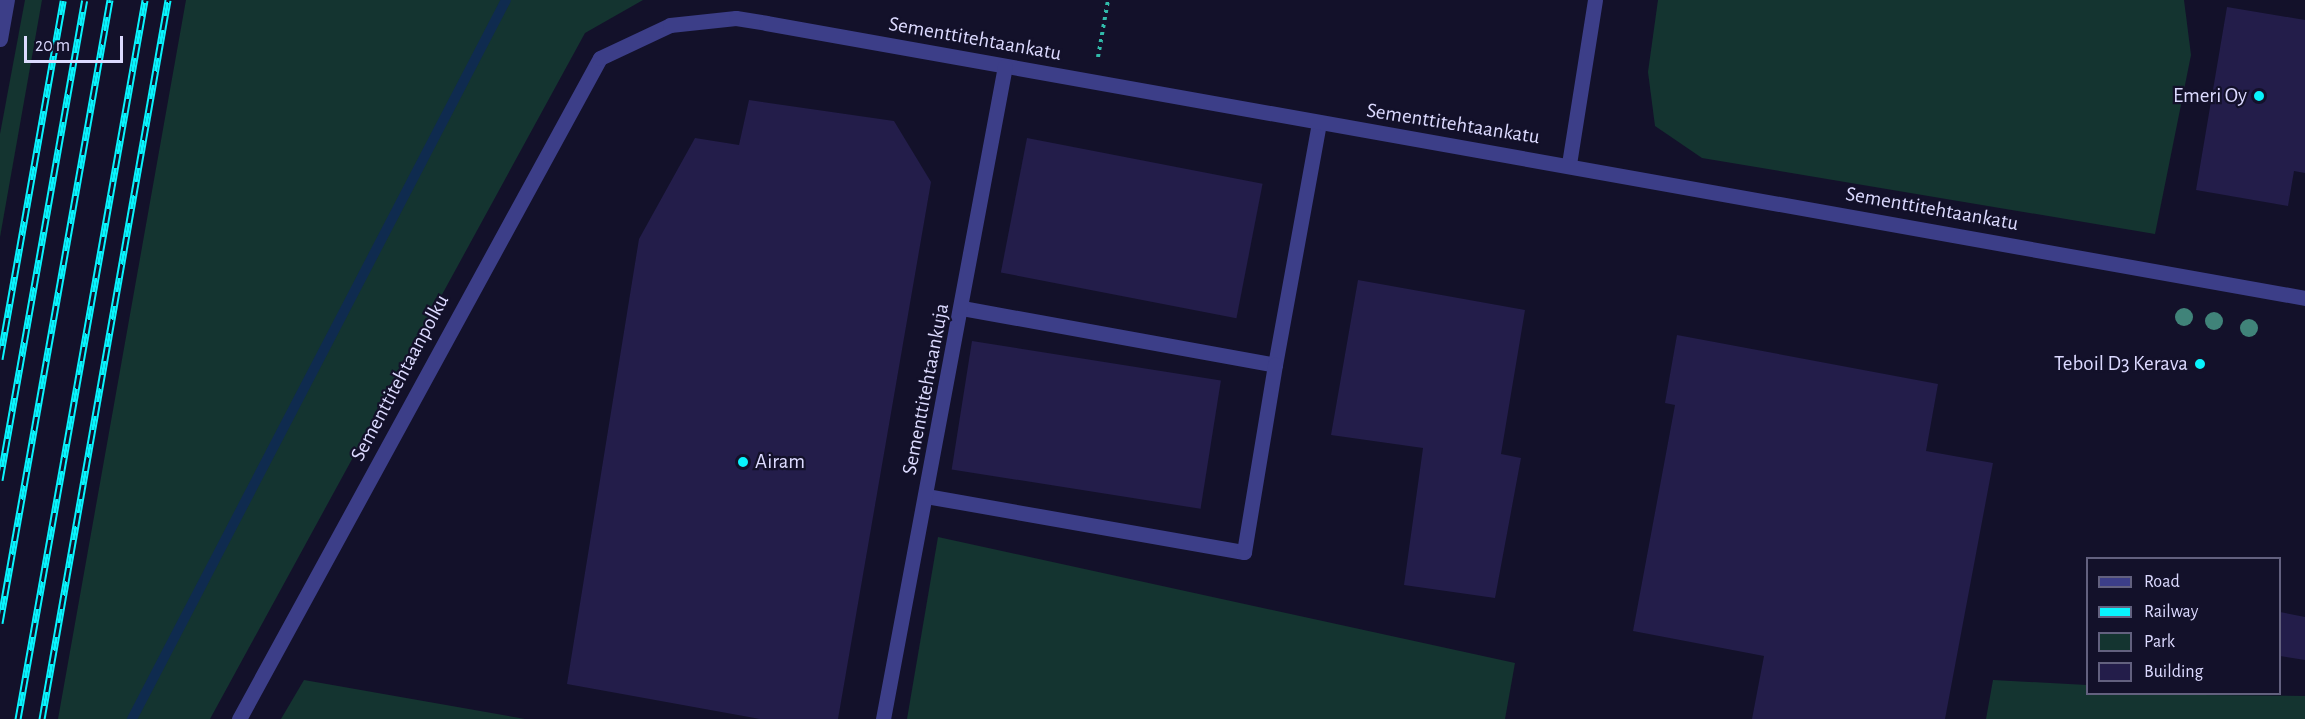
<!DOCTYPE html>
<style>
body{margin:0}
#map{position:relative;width:2305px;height:719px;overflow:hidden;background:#13112a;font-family:"Alegreya Sans",sans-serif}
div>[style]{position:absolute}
.green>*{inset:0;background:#143430}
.stream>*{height:10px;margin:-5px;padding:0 5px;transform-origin:5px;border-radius:5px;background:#0f2b4f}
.building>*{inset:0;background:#231d4a;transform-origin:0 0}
.path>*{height:4px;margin-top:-2px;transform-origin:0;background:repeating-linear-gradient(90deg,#31bbaa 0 3px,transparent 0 7.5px)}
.lane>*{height:15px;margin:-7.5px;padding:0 7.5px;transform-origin:7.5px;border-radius:7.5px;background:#3c3e88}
.street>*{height:15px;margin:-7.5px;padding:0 7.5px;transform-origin:7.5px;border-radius:7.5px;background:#3c3e88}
.rail>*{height:7px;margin-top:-3.5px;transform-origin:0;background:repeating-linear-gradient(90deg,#13112a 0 14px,#08f4fd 0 28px);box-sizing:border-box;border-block:2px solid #08f4fd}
.trees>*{width:18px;height:18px;margin:-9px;border-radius:50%;background:#408379}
.dots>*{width:16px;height:16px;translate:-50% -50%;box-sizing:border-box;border:3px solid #13112a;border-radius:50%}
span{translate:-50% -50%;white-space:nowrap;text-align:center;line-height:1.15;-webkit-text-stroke:4.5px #13112a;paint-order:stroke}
.street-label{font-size:21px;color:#dcdaff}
.poi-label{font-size:21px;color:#dcdaff}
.right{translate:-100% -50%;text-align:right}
.left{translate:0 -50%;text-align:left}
.legend{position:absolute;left:2086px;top:557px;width:195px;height:138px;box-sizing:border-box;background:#13112a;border:2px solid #63617f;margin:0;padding:8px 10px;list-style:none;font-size:18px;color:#dcdaff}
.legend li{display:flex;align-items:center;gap:12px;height:30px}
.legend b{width:30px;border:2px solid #63617f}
.scale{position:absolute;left:24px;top:36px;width:99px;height:27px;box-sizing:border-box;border:3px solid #dcdaff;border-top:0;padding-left:8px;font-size:18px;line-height:21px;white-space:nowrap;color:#dcdaff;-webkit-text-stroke:4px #13112a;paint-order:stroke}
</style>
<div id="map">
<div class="green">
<div style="clip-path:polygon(25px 0,42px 0,0 237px,0 134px)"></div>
<div style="clip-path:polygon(186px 0,643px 0,585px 33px,210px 719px,58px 719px)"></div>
<div style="clip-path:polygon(1658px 0,2184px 0,2191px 55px,2155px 234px,1702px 158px,1655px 126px,1648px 72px)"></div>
<div style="clip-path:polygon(938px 537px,1515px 663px,1505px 719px,907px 719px)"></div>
<div style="clip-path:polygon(304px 680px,525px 719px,281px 719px)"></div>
<div style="clip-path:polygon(1993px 680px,2087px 685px,2088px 694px,2305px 696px,2305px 719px,1986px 719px)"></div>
</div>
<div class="stream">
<div style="left:132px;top:719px;width:810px;rotate:-62.52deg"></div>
</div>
<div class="building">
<div style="clip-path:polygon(2227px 7px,2305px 20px,2305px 173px,2294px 171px,2288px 206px,2196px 190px)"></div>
<div style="clip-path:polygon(749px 100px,894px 121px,931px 182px,838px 719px,760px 719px,567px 684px,639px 239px,695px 138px,739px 145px)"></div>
<div style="left:1027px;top:138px;width:240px;height:137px;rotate:11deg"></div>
<div style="clip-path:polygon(1358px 280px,1525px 310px,1501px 454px,1521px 458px,1495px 598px,1404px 585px,1423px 448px,1331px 435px)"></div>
<div style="clip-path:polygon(1677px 335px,1938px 384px,1926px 451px,1993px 463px,1945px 719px,1752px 719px,1764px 656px,1633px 631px,1675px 405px,1665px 403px)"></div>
<div style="left:972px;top:341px;width:252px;height:130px;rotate:9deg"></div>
<div style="clip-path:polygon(2280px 612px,2305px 617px,2305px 660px,2280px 656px)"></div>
</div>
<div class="path">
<div style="left:1098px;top:57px;width:58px;rotate:-80deg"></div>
</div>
<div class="lane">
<div style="left:0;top:39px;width:40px;rotate:-80deg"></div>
<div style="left:962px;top:308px;width:318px;rotate:10.3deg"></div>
<div style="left:1275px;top:365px;width:246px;rotate:-79.7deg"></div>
<div style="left:926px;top:496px;width:323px;rotate:10deg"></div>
<div style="left:1244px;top:552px;width:190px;rotate:-80.6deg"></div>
</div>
<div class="street">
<div style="left:1569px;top:164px;width:166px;rotate:-81deg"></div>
<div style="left:239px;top:719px;width:753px;rotate:-61.36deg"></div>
<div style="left:600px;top:58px;width:77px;rotate:-25.2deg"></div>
<div style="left:670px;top:25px;width:66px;rotate:-6.1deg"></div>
<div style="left:736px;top:18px;width:30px;rotate:9deg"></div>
<div style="left:766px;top:23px;width:1563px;rotate:10.13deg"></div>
<div style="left:883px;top:719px;width:664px;rotate:-79.42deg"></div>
</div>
<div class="rail">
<div style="left:0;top:359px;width:364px;rotate:-80deg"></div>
<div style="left:0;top:480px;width:487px;rotate:-80deg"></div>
<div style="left:0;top:623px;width:633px;rotate:-79.99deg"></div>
<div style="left:18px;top:719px;width:730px;rotate:-79.98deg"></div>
<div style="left:42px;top:719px;width:730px;rotate:-80.06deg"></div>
</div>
<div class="trees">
<div style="left:2184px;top:317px"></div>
<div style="left:2214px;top:321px"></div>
<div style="left:2249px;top:328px"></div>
</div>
<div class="dots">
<div style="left:2259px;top:96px;background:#08f4fd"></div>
<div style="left:2200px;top:364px;background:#08f4fd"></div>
<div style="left:743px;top:462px;background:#08f4fd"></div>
</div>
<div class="street-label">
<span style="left:975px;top:39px;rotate:10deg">Sementtitehtaankatu</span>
<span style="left:1453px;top:124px;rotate:9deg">Sementtitehtaankatu</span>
<span style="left:1932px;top:209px;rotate:10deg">Sementtitehtaankatu</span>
<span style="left:400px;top:378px;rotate:-62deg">Sementtitehtaanpolku</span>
<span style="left:926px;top:389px;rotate:-79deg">Sementtitehtaankuja</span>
</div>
<div class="poi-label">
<span class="right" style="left:2247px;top:96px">Emeri Oy</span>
<span class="right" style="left:2188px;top:364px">Teboil D3 Kerava</span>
<span class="left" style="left:755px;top:462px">Airam</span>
</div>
<ul class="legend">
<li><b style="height:8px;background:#3c3e88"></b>Road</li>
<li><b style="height:8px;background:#08f4fd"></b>Railway</li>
<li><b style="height:16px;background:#143430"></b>Park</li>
<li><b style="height:16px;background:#231d4a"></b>Building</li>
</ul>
<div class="scale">20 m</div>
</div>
